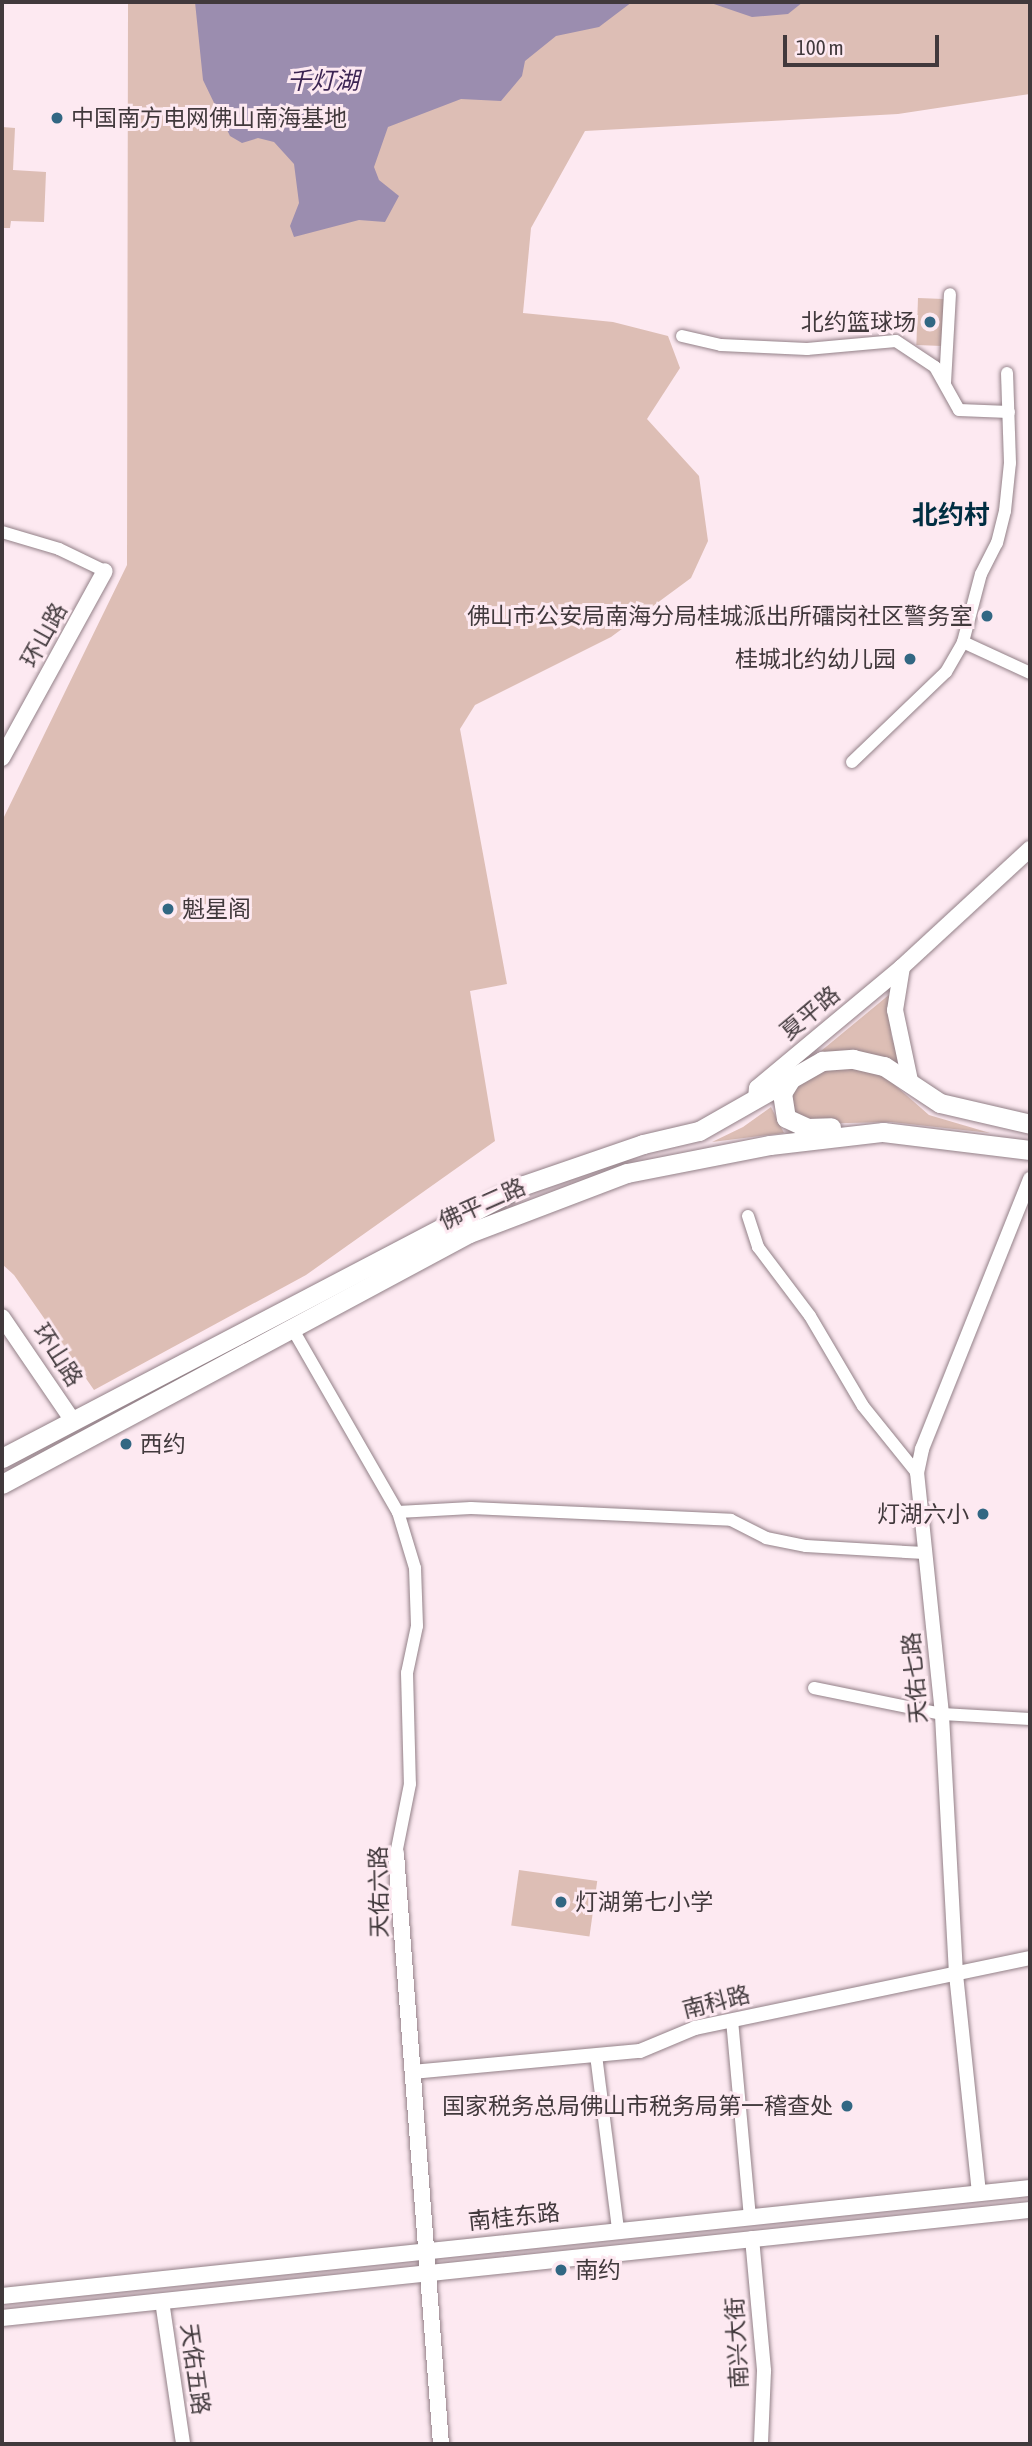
<!DOCTYPE html>
<meta charset="utf-8">
<style>
body{margin:0}
#map{position:relative;width:1032px;height:2446px;overflow:hidden;background:#fde9f1;font-family:"Asap Condensed","Noto Sans SC",sans-serif}
div>[style]{position:absolute}
.green>*{inset:0;background:#ddbeb5;transform-origin:0 0}
.water>*{inset:0;background:#9b8daf}
.roads{filter:drop-shadow(0 0 2px #938188) drop-shadow(0 0 2px #938188)}
.minor>*{height:12px;margin:-6px;padding:0 6px;transform-origin:6px;border-radius:6px;background:#fff}
.tertiary>*{height:14px;margin:-7px;padding:0 7px;transform-origin:7px;border-radius:7px;background:#fff}
.secondary>*{height:16px;margin:-8px;padding:0 8px;transform-origin:8px;border-radius:8px;background:#fff}
.primary>*{height:19px;margin:-9.5px;padding:0 9.5px;transform-origin:9.5px;border-radius:9.5px;background:#fff}
.dots>*{width:19px;height:19px;translate:-50% -50%;box-sizing:border-box;border:4px solid #fde9f1;border-radius:50%}
span{translate:-50% -50%;white-space:nowrap;text-align:center;line-height:1.15;-webkit-text-stroke:6px #fde9f1;paint-order:stroke}
.poi-label{font-size:23px;color:#41393c}
.left{translate:0 -50%;text-align:left}
.right{translate:-100% -50%;text-align:right}
.street-label{font-size:23px;color:#41393c}
.water-label{font-size:24px;color:#3c2553;font-style:italic}
.quarter-label{font-size:26px;color:#002e42;font-weight:700}
.frame{position:absolute;inset:0;border:4px solid #41393c;pointer-events:none}
.scale{position:absolute;left:783px;top:35px;width:156px;height:32px;box-sizing:border-box;border:4px solid #41393c;border-top:0;padding-left:9px;font-size:21px;line-height:24px;white-space:nowrap;color:#41393c;-webkit-text-stroke:5px #fde9f1;paint-order:stroke}
</style>
<div id="map">
<div class="green">
<div style="clip-path:polygon(128px 2px,1030px 2px,1030px 94px,898px 114px,585px 131px,531px 228px,523px 313px,613px 322px,668px 336px,680px 368px,647px 419px,699px 476px,708px 541px,691px 578px,611px 637px,475px 705px,460px 729px,507px 984px,470px 991px,495px 1141px,306px 1275px,94px 1390px,14px 1275px,2px 1264px,2px 821px,127px 565px)"></div>
<div style="clip-path:polygon(2px 127px,15px 128px,13px 170px,46px 172px,44px 222px,11px 221px,10px 228px,2px 228px)"></div>
<div style="left:918px;top:298px;width:26px;height:47px;rotate:2deg"></div>
<div style="clip-path:polygon(890px 994px,891px 1035px,902px 1068px,821px 1051px)"></div>
<div style="clip-path:polygon(828px 1066px,868px 1069px,889px 1080px,929px 1115px,990px 1133px,891px 1122px,804px 1124px,787px 1109px,793px 1083px)"></div>
<div style="clip-path:polygon(771px 1107px,784px 1133px,712px 1142px,743px 1127px)"></div>
<div style="left:519px;top:1870px;width:79px;height:56px;rotate:8deg"></div>
</div>
<div class="water">
<div style="clip-path:polygon(195px 2px,632px 2px,599px 27px,556px 36px,525px 61px,522px 76px,501px 101px,461px 99px,388px 127px,374px 167px,379px 180px,399px 196px,385px 222px,359px 220px,294px 237px,290px 226px,299px 203px,294px 164px,274px 142px,258px 138px,242px 143px,230px 136px,203px 80px)"></div>
<div style="clip-path:polygon(708px 2px,803px 2px,788px 14px,752px 17px)"></div>
</div>
<div class="roads">
<div class="minor">
<div style="left:682px;top:336px;width:40px;rotate:13deg"></div>
<div style="left:721px;top:345px;width:86px;rotate:2.7deg"></div>
<div style="left:807px;top:349px;width:89px;rotate:-5.1deg"></div>
<div style="left:896px;top:341px;width:47px;rotate:33.7deg"></div>
<div style="left:935px;top:367px;width:49px;rotate:60.8deg"></div>
<div style="left:959px;top:410px;width:50px;rotate:2.3deg"></div>
<div style="left:945px;top:383px;width:89px;rotate:-86.8deg"></div>
<div style="left:2px;top:532px;width:59px;rotate:16.6deg"></div>
<div style="left:59px;top:549px;width:51px;rotate:25.6deg"></div>
<div style="left:963px;top:642px;width:74px;rotate:24.8deg"></div>
<div style="left:852px;top:762px;width:130px;rotate:-43.8deg"></div>
<div style="left:946px;top:672px;width:34px;rotate:-60deg"></div>
<div style="left:963px;top:642px;width:70px;rotate:-75.2deg"></div>
<div style="left:981px;top:574px;width:35px;rotate:-63deg"></div>
<div style="left:997px;top:543px;width:33px;rotate:-76deg"></div>
<div style="left:1005px;top:511px;width:48px;rotate:-84.1deg"></div>
<div style="left:1010px;top:463px;width:90px;rotate:-91.9deg"></div>
<div style="left:748px;top:1216px;width:33px;rotate:72deg"></div>
<div style="left:758px;top:1247px;width:86px;rotate:53deg"></div>
<div style="left:810px;top:1316px;width:104px;rotate:59.5deg"></div>
<div style="left:863px;top:1406px;width:86px;rotate:51.1deg"></div>
<div style="left:292px;top:1328px;width:212px;rotate:60.1deg"></div>
<div style="left:398px;top:1512px;width:59px;rotate:73.1deg"></div>
<div style="left:415px;top:1568px;width:58px;rotate:88deg"></div>
<div style="left:417px;top:1626px;width:48px;rotate:102deg"></div>
<div style="left:407px;top:1673px;width:111px;rotate:88.5deg"></div>
<div style="left:410px;top:1784px;width:71px;rotate:101.3deg"></div>
<div style="left:398px;top:1512px;width:73px;rotate:-3.1deg"></div>
<div style="left:471px;top:1508px;width:260px;rotate:2.6deg"></div>
<div style="left:731px;top:1520px;width:39px;rotate:27deg"></div>
<div style="left:766px;top:1538px;width:41px;rotate:11.3deg"></div>
<div style="left:806px;top:1546px;width:119px;rotate:3.4deg"></div>
<div style="left:814px;top:1688px;width:131px;rotate:11.5deg"></div>
<div style="left:942px;top:1714px;width:88px;rotate:3.3deg"></div>
<div style="left:732px;top:2020px;width:197px;rotate:84.8deg"></div>
<div style="left:596px;top:2055px;width:176px;rotate:82.8deg"></div>
</div>
<div class="tertiary">
<div style="left:412px;top:2072px;width:229px;rotate:-5.3deg"></div>
<div style="left:640px;top:2051px;width:60px;rotate:-22.7deg"></div>
<div style="left:695px;top:2028px;width:342px;rotate:-11.8deg"></div>
<div style="left:979px;top:2193px;width:220px;rotate:-96deg"></div>
<div style="left:956px;top:1974px;width:260px;rotate:-93.1deg"></div>
<div style="left:942px;top:1714px;width:242px;rotate:-95.9deg"></div>
<div style="left:917px;top:1473px;width:25px;rotate:-78deg"></div>
<div style="left:922px;top:1449px;width:291px;rotate:-68.2deg"></div>
<div style="left:752px;top:2238px;width:134px;rotate:84.8deg"></div>
<div style="left:764px;top:2371px;width:73px;rotate:92.4deg"></div>
<div style="left:162px;top:2301px;width:145px;rotate:81.6deg"></div>
</div>
<div class="secondary">
<div style="left:2px;top:758px;width:213px;rotate:-61.2deg"></div>
<div style="left:902px;top:967px;width:44px;rotate:99.2deg"></div>
<div style="left:895px;top:1010px;width:77px;rotate:78deg"></div>
<div style="left:756px;top:1099px;width:11px;rotate:-85deg"></div>
<div style="left:757px;top:1088px;width:189px;rotate:-39.8deg"></div>
<div style="left:902px;top:967px;width:174px;rotate:-42.7deg"></div>
<div style="left:2px;top:1317px;width:126px;rotate:55.7deg"></div>
<div style="left:396px;top:1854px;width:592px;rotate:85.64deg"></div>
<div style="left:2px;top:2296px;width:1034px;rotate:-6deg"></div>
<div style="left:2px;top:2318px;width:1034px;rotate:-6deg"></div>
</div>
<div class="primary">
<div style="left:792px;top:1077px;width:19px;rotate:122deg"></div>
<div style="left:782px;top:1093px;width:25px;rotate:81deg"></div>
<div style="left:786px;top:1118px;width:23px;rotate:25deg"></div>
<div style="left:807px;top:1128px;width:24px;rotate:-2deg"></div>
<div style="left:2px;top:1458px;width:589px;rotate:-27.61deg"></div>
<div style="left:524px;top:1185px;width:126px;rotate:-19deg"></div>
<div style="left:643px;top:1144px;width:57px;rotate:-13.1deg"></div>
<div style="left:699px;top:1131px;width:142px;rotate:-29.6deg"></div>
<div style="left:822px;top:1061px;width:31px;rotate:-4deg"></div>
<div style="left:853px;top:1059px;width:32px;rotate:13deg"></div>
<div style="left:884px;top:1066px;width:67px;rotate:33.5deg"></div>
<div style="left:940px;top:1103px;width:92px;rotate:13.1deg"></div>
<div style="left:2px;top:1484px;width:530px;rotate:-28.26deg"></div>
<div style="left:469px;top:1233px;width:169px;rotate:-20.8deg"></div>
<div style="left:627px;top:1173px;width:146px;rotate:-11.1deg"></div>
<div style="left:770px;top:1145px;width:114px;rotate:-6.6deg"></div>
<div style="left:883px;top:1132px;width:148px;rotate:7deg"></div>
</div>
</div>
<div class="dots">
<div style="left:57px;top:118px;background:#326783"></div>
<div style="left:930px;top:322px;background:#326783"></div>
<div style="left:987px;top:616px;background:#326783"></div>
<div style="left:910px;top:659px;background:#326783"></div>
<div style="left:168px;top:909px;background:#326783"></div>
<div style="left:126px;top:1444px;background:#326783"></div>
<div style="left:983px;top:1514px;background:#326783"></div>
<div style="left:561px;top:1902px;background:#326783"></div>
<div style="left:847px;top:2106px;background:#326783"></div>
<div style="left:561px;top:2270px;background:#326783"></div>
</div>
<div class="poi-label">
<span class="left" style="left:71px;top:118px">中国南方电网佛山南海基地</span>
<span class="right" style="left:916px;top:322px">北约篮球场</span>
<span class="right" style="left:973px;top:616px">佛山市公安局南海分局桂城派出所礌岗社区警务室</span>
<span class="right" style="left:896px;top:659px">桂城北约幼儿园</span>
<span class="left" style="left:182px;top:909px">魁星阁</span>
<span class="left" style="left:140px;top:1444px">西约</span>
<span class="right" style="left:969px;top:1514px">灯湖六小</span>
<span class="left" style="left:575px;top:1902px">灯湖第七小学</span>
<span class="right" style="left:833px;top:2106px">国家税务总局佛山市税务局第一稽查处</span>
<span class="left" style="left:575px;top:2270px">南约</span>
</div>
<div class="street-label">
<span style="left:44px;top:635px;rotate:-61deg">环山路</span>
<span style="left:810px;top:1013px;rotate:-40deg">夏平路</span>
<span style="left:482px;top:1204px;rotate:-24deg">佛平二路</span>
<span style="left:58px;top:1355px;rotate:57deg">环山路</span>
<span style="left:915px;top:1678px;rotate:-95deg">天佑七路</span>
<span style="left:379px;top:1892px;rotate:-91deg">天佑六路</span>
<span style="left:716px;top:2002px;rotate:-14deg">南科路</span>
<span style="left:514px;top:2217px;rotate:-6deg">南桂东路</span>
<span style="left:737px;top:2343px;rotate:-93deg">南兴大街</span>
<span style="left:195px;top:2369px;rotate:82deg">天佑五路</span>
</div>
<div class="water-label">
<span style="left:323px;top:81px">千灯湖</span>
</div>
<div class="quarter-label">
<span style="left:951px;top:516px">北约村</span>
</div>
<div class="frame"></div>
<div class="scale">100 m</div>
</div>
